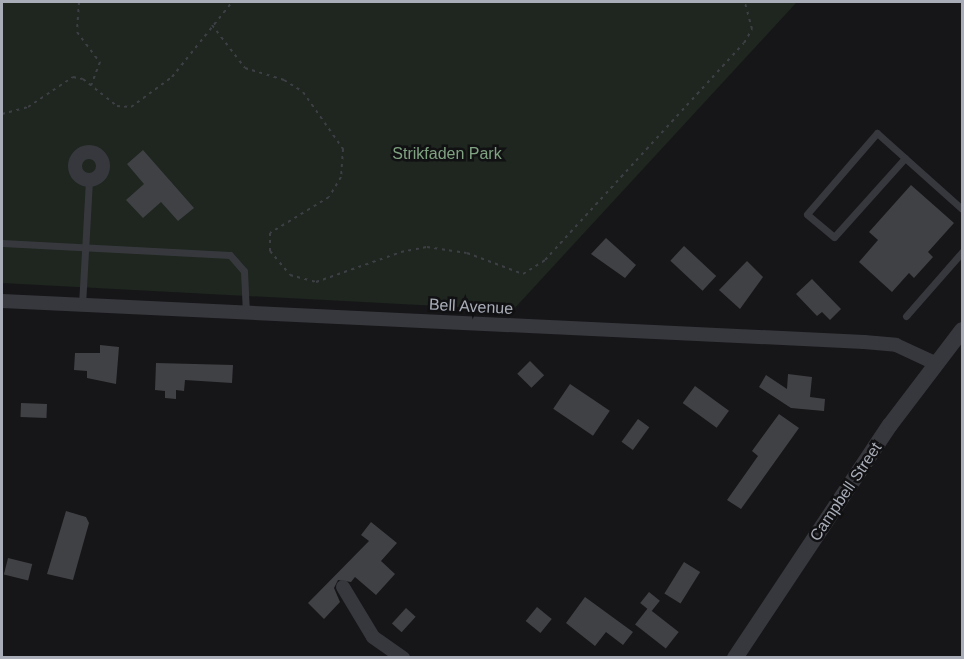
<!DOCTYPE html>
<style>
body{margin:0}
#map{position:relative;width:964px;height:659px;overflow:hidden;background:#161618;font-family:Arial,sans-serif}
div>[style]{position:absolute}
.green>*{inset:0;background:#1e261f}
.building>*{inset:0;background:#404145;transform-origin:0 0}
.path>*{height:2px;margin-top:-1px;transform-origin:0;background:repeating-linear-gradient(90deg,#3d3f44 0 3px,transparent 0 7.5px)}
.service>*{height:7px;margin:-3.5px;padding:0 3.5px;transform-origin:3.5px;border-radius:3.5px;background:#37383d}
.minor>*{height:14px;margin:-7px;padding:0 7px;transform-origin:7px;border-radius:7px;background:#37383d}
.minor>.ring{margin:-7px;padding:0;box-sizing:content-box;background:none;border:14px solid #37383d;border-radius:50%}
.tertiary>*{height:16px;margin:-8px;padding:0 8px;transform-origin:8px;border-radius:8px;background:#37383d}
span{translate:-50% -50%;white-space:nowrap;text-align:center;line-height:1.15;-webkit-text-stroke:5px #111113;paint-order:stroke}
.park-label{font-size:16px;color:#7fa381}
.street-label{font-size:16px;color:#a8adb8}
.frame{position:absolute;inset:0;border:3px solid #a8adb8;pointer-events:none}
</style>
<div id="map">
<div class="green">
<div style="clip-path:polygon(2px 2px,795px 2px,796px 3px,513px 310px,2px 283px)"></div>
</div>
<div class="building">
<div style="clip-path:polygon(143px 150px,194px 208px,178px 221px,161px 202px,143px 218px,126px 200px,144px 184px,127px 164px)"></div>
<div style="clip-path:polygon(911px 185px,954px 223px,928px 252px,933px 257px,914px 278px,909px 273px,892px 292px,859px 262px,878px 240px,869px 232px)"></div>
<div style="clip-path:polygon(606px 238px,636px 265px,625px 278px,591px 254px)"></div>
<div style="left:684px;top:246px;width:44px;height:20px;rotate:43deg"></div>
<div style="clip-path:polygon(747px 261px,763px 277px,740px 309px,719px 290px)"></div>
<div style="clip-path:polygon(812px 279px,841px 309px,830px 320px,822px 312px,817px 316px,796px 294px)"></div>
<div style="clip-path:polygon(100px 345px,119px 347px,116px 384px,87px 378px,87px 371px,74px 370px,75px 353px,100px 353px)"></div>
<div style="left:530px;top:361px;width:20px;height:18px;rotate:45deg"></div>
<div style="clip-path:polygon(156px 363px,233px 365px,232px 383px,185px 380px,184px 391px,176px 390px,176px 399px,165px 398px,165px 391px,155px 390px)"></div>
<div style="clip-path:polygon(788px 374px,812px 377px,810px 397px,825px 399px,824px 411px,791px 408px,759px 387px,766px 375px,787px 389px)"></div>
<div style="left:570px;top:384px;width:48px;height:30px;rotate:34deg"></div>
<div style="left:695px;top:386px;width:42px;height:21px;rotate:36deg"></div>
<div style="left:21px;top:403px;width:26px;height:14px;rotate:2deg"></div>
<div style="clip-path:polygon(779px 414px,799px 428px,741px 509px,727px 500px,758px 456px,752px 451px)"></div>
<div style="left:638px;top:419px;width:14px;height:28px;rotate:36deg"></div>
<div style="clip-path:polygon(66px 511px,86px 517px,89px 523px,73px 580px,47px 574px)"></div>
<div style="clip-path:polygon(371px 522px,397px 543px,381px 561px,395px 574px,376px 595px,355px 577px,351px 582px,338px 580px,334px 588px,340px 602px,324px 619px,308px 603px,369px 541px,361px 535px)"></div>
<div style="left:8px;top:558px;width:25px;height:17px;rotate:14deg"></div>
<div style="left:684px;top:562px;width:19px;height:37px;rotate:32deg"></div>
<div style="left:649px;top:592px;width:14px;height:14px;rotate:39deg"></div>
<div style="clip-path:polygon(585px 597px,633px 632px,623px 645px,606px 632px,595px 646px,566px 623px)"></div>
<div style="left:537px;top:607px;width:19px;height:18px;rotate:39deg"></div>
<div style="left:406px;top:608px;width:13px;height:21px;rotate:42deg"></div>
<div style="left:648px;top:608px;width:39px;height:21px;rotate:38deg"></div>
</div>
<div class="path">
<div style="left:79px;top:2px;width:30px;rotate:94deg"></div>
<div style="left:77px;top:32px;width:38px;rotate:53deg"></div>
<div style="left:100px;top:62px;width:25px;rotate:111deg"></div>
<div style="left:212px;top:25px;width:54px;rotate:52.5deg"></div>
<div style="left:245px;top:68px;width:41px;rotate:17.1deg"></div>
<div style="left:284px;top:80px;width:22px;rotate:32deg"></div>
<div style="left:303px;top:92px;width:70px;rotate:54.9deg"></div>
<div style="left:343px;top:149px;width:28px;rotate:94deg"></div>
<div style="left:341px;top:177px;width:23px;rotate:121deg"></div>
<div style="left:329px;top:197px;width:69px;rotate:148.6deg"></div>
<div style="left:270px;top:233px;width:18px;rotate:90deg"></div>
<div style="left:270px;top:251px;width:31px;rotate:50deg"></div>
<div style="left:290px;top:275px;width:27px;rotate:15deg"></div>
<div style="left:316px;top:282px;width:90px;rotate:-19.4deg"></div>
<div style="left:401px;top:252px;width:26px;rotate:-11deg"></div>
<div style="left:427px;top:247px;width:40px;rotate:8.5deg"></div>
<div style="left:467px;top:253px;width:60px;rotate:20.6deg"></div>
<div style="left:523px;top:274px;width:26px;rotate:-32deg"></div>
<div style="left:545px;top:260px;width:294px;rotate:-47.5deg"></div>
<div style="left:744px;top:43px;width:16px;rotate:-60deg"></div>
<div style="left:752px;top:29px;width:28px;rotate:-105deg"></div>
<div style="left:2px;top:114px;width:27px;rotate:-15deg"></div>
<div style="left:28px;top:107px;width:54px;rotate:-33.7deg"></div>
<div style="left:73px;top:77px;width:10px;rotate:11deg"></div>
<div style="left:83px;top:79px;width:43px;rotate:38.5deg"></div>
<div style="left:117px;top:106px;width:14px;rotate:4deg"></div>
<div style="left:131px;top:107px;width:51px;rotate:-36.2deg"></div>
<div style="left:172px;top:77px;width:96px;rotate:-51.3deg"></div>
</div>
<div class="service">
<div style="left:905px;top:158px;width:106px;rotate:131.9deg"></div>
<div style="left:834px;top:237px;width:35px;rotate:-140deg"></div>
<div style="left:807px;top:214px;width:107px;rotate:-49.2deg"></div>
<div style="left:877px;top:133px;width:114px;rotate:41.8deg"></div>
<div style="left:2px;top:243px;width:228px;rotate:3deg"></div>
<div style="left:230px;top:255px;width:21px;rotate:49deg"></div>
<div style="left:244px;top:271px;width:42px;rotate:87.3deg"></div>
<div style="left:82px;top:305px;width:125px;rotate:-86.8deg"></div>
<div style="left:906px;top:316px;width:85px;rotate:-48.8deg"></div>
</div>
<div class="minor">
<div class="ring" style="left:75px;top:152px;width:14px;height:14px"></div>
<div style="left:2px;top:301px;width:863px;rotate:2.72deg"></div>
<div style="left:864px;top:342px;width:32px;rotate:5deg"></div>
<div style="left:896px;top:345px;width:43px;rotate:24.8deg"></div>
<div style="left:343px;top:587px;width:58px;rotate:59deg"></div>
<div style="left:373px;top:637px;width:37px;rotate:35deg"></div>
</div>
<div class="tertiary">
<div style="left:735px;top:658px;width:280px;rotate:-56.4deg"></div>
<div style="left:890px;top:425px;width:119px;rotate:-52.8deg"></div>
</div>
<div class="park-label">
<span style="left:447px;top:154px">Strikfaden Park</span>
</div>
<div class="street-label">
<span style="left:471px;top:307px;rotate:3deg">Bell Avenue</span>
<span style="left:846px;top:492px;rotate:-56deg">Campbell Street</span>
</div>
<div class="frame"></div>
</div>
